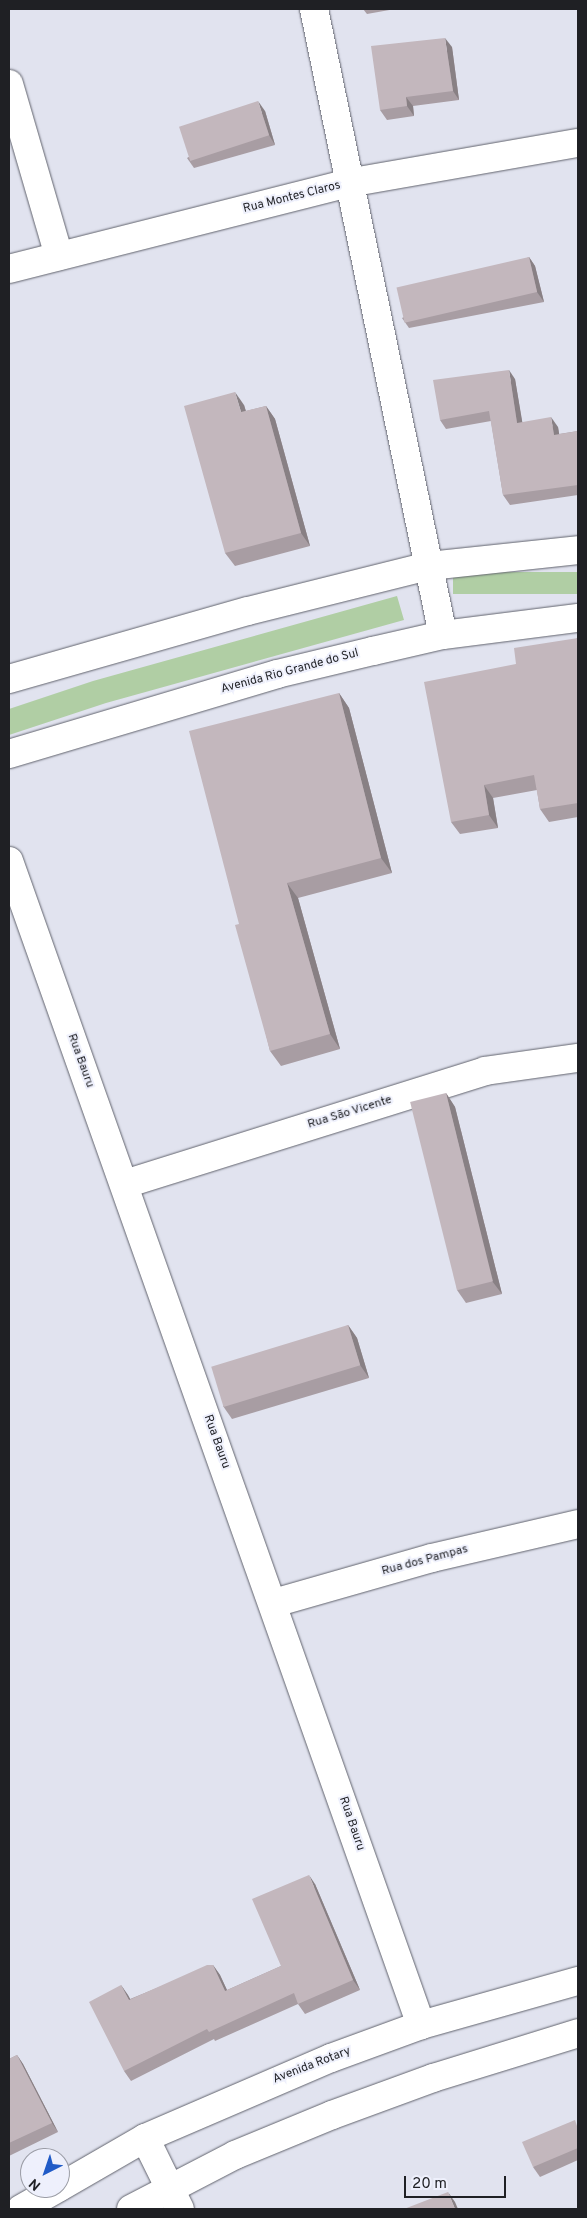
<!DOCTYPE html>
<meta charset="utf-8">
<style>
body{margin:0}
#map{position:relative;width:587px;height:2218px;overflow:hidden;background:#e1e3ef;font-family:Overpass,sans-serif}
div>[style]{position:absolute}
.green>*{inset:0;background:#b0cea4;transform-origin:0 0}
.roads{filter:drop-shadow(0 0 1px #61636d) drop-shadow(0 0 1px #61636d)}
.minor>*{height:28px;margin:-14px;padding:0 14px;transform-origin:14px;border-radius:14px;background:#fff}
.wall>*{inset:0;background:#a89da3}
.shaded-wall>*{inset:0;background:#888084}
.building>*{inset:0;background:#c3b7bd;transform-origin:0 0}
span{translate:-50% -50%;white-space:nowrap;text-align:center;line-height:1.15;-webkit-text-stroke:4px #eef0fc;paint-order:stroke}
.street-label{font-size:12px;color:#1f2024}
.frame{position:absolute;inset:0;border:10px solid #1f2024;pointer-events:none}
.north{position:absolute;left:20px;top:2148px;width:50px;height:50px;box-sizing:border-box;background:#eef0fc;border:1px solid #9b9da6;border-radius:50%;rotate:221deg;font-size:14px;font-weight:700;line-height:20px;text-align:center;color:#1f2024}
.north::after{content:'';display:block;margin:auto;width:18px;height:22px;background:#205bc7;clip-path:polygon(50% 0,100% 100%,50% 72%,0 100%)}
.scale{position:absolute;left:404px;top:2176px;width:102px;height:22px;box-sizing:border-box;border:2px solid #1f2024;border-top:0;padding-left:6px;font-size:15px;line-height:18px;white-space:nowrap;color:#1f2024;-webkit-text-stroke:4px #eef0fc;paint-order:stroke}
</style>
<div id="map">
<div class="green">
<div style="left:578px;top:572px;width:22px;height:125px;rotate:90deg"></div>
<div style="clip-path:polygon(397px 596px,404px 620px,106px 703px,9px 735px,9px 709px,93px 681px)"></div>
</div>
<div class="roads">
<div class="minor">
<div style="left:314px;top:9px;width:639px;rotate:78.36deg"></div>
<div style="left:9px;top:84px;width:179px;rotate:73.8deg"></div>
<div style="left:9px;top:269px;width:350px;rotate:-14.2deg"></div>
<div style="left:348px;top:183px;width:233px;rotate:-9.9deg"></div>
<div style="left:9px;top:679px;width:248px;rotate:-15.9deg"></div>
<div style="left:248px;top:611px;width:187px;rotate:-14deg"></div>
<div style="left:429px;top:566px;width:150px;rotate:-6.1deg"></div>
<div style="left:9px;top:754px;width:280px;rotate:-16.6deg"></div>
<div style="left:277px;top:674px;width:99px;rotate:-13.5deg"></div>
<div style="left:373px;top:651px;width:72px;rotate:-12.9deg"></div>
<div style="left:443px;top:635px;width:136px;rotate:-7.2deg"></div>
<div style="left:9px;top:861px;width:1235px;rotate:70.51deg"></div>
<div style="left:125px;top:1184px;width:377px;rotate:-17.4deg"></div>
<div style="left:485px;top:1071px;width:94px;rotate:-8deg"></div>
<div style="left:274px;top:1603px;width:164px;rotate:-15.9deg"></div>
<div style="left:432px;top:1558px;width:150px;rotate:-13.1deg"></div>
<div style="left:145px;top:2138px;width:79px;rotate:63.8deg"></div>
<div style="left:60px;top:2187px;width:98px;rotate:-30deg"></div>
<div style="left:145px;top:2138px;width:202px;rotate:-23.3deg"></div>
<div style="left:331px;top:2058px;width:96px;rotate:-20.1deg"></div>
<div style="left:421px;top:2025px;width:163px;rotate:-15.7deg"></div>
<div style="left:21px;top:2209px;width:43px;rotate:-29.6deg"></div>
<div style="left:131px;top:2209px;width:117px;rotate:-27.4deg"></div>
<div style="left:235px;top:2155px;width:105px;rotate:-22.4deg"></div>
<div style="left:332px;top:2115px;width:108px;rotate:-20.1deg"></div>
<div style="left:433px;top:2078px;width:152px;rotate:-17.2deg"></div>
</div>
</div>
<div class="wall">
<div style="clip-path:polygon(363px 9px,395px 9px,367px 14px)"></div>
<div style="clip-path:polygon(452px 47px,459px 100px,413px 106px,414px 116px,387px 120px,380px 110px)"></div>
<div style="clip-path:polygon(265px 111px,275px 145px,194px 168px,187px 158px)"></div>
<div style="clip-path:polygon(529px 257px,535px 266px,544px 302px,409px 328px,402px 318px)"></div>
<div style="clip-path:polygon(515px 379px,522px 422px,558px 427px,559px 434px,578px 431px,578px 495px,510px 505px,503px 495px,491px 421px,446px 429px,440px 420px)"></div>
<div style="clip-path:polygon(244px 405px,246px 411px,266px 406px,275px 419px,310px 546px,235px 566px,225px 553px)"></div>
<div style="clip-path:polygon(578px 638px,578px 817px,549px 822px,540px 809px,537px 790px,493px 798px,498px 828px,460px 834px,451px 822px,516px 664px)"></div>
<div style="clip-path:polygon(339px 693px,349px 708px,392px 873px,298px 898px,340px 1049px,281px 1066px,270px 1051px,239px 924px)"></div>
<div style="clip-path:polygon(446px 1093px,455px 1107px,502px 1294px,466px 1303px,457px 1290px)"></div>
<div style="clip-path:polygon(348px 1325px,357px 1338px,369px 1378px,232px 1419px,223px 1406px)"></div>
<div style="clip-path:polygon(315px 1884px,360px 1990px,305px 2014px,298px 2004px,215px 2041px,214px 2039px,131px 2081px,124px 2071px,121px 1985px,130px 1999px,213px 1965px,220px 1975px,227px 1990px,281px 1966px)"></div>
<div style="clip-path:polygon(17px 2055px,23px 2064px,58px 2132px,9px 2156px,9px 2059px)"></div>
<div style="clip-path:polygon(578px 2125px,578px 2160px,540px 2177px,533px 2167px)"></div>
</div>
<div class="shaded-wall">
<div style="clip-path:polygon(445px 38px,452px 47px,459px 100px,453px 91px)"></div>
<div style="clip-path:polygon(406px 97px,413px 106px,414px 116px,407px 106px)"></div>
<div style="clip-path:polygon(258px 101px,265px 111px,275px 145px,269px 135px)"></div>
<div style="clip-path:polygon(529px 257px,535px 266px,544px 302px,537px 292px)"></div>
<div style="clip-path:polygon(509px 370px,515px 379px,524px 432px,517px 423px)"></div>
<div style="clip-path:polygon(235px 392px,244px 405px,250px 426px,241px 412px)"></div>
<div style="clip-path:polygon(266px 406px,275px 419px,310px 546px,301px 533px)"></div>
<div style="clip-path:polygon(551px 417px,558px 427px,561px 445px,554px 435px)"></div>
<div style="clip-path:polygon(339px 693px,349px 708px,392px 873px,381px 858px)"></div>
<div style="clip-path:polygon(484px 785px,493px 798px,498px 828px,489px 815px)"></div>
<div style="clip-path:polygon(287px 883px,298px 898px,340px 1049px,330px 1034px)"></div>
<div style="clip-path:polygon(446px 1093px,455px 1107px,502px 1294px,492px 1281px)"></div>
<div style="clip-path:polygon(348px 1325px,357px 1338px,369px 1378px,360px 1365px)"></div>
<div style="clip-path:polygon(309px 1875px,315px 1884px,360px 1990px,353px 1980px)"></div>
<div style="clip-path:polygon(213px 1965px,220px 1975px,232px 2001px,225px 1991px)"></div>
<div style="clip-path:polygon(121px 1985px,128px 1995px,136px 2010px,129px 2000px)"></div>
<div style="clip-path:polygon(17px 2055px,23px 2064px,58px 2132px,52px 2123px)"></div>
<div style="clip-path:polygon(448px 2192px,455px 2202px,458px 2209px,455px 2209px)"></div>
</div>
<div class="building">
<div style="clip-path:polygon(445px 38px,453px 91px,406px 97px,407px 106px,380px 110px,371px 46px)"></div>
<div style="left:258px;top:101px;width:36px;height:83px;rotate:72deg"></div>
<div style="left:529px;top:257px;width:36px;height:136px;rotate:77deg"></div>
<div style="clip-path:polygon(509px 370px,517px 423px,551px 417px,554px 435px,578px 431px,578px 485px,503px 495px,489px 411px,440px 420px,433px 380px)"></div>
<div style="clip-path:polygon(235px 392px,241px 412px,266px 406px,301px 533px,225px 553px,184px 406px)"></div>
<div style="clip-path:polygon(578px 638px,578px 803px,540px 809px,534px 775px,484px 785px,489px 815px,451px 822px,424px 682px,516px 664px,514px 648px)"></div>
<div style="clip-path:polygon(339px 693px,381px 858px,287px 883px,330px 1034px,270px 1051px,235px 925px,239px 924px,189px 731px)"></div>
<div style="left:446px;top:1093px;width:194px;height:37px;rotate:76deg"></div>
<div style="left:348px;top:1325px;width:42px;height:143px;rotate:73deg"></div>
<div style="clip-path:polygon(309px 1875px,353px 1980px,298px 2004px,294px 1993px,209px 2032px,207px 2029px,124px 2071px,89px 2002px,121px 1985px,129px 2000px,207px 1965px,213px 1965px,225px 1991px,281px 1966px,252px 1899px)"></div>
<div style="clip-path:polygon(17px 2055px,52px 2123px,9px 2143px,9px 2059px)"></div>
<div style="clip-path:polygon(575px 2120px,578px 2129px,578px 2148px,533px 2167px,522px 2142px)"></div>
<div style="clip-path:polygon(448px 2192px,455px 2209px,404px 2209px)"></div>
</div>
<div class="street-label">
<span style="left:292px;top:198px;rotate:-14deg">Rua Montes Claros</span>
<span style="left:290px;top:672px;rotate:-15deg">Avenida Rio Grande do Sul</span>
<span style="left:80px;top:1061px;rotate:70deg">Rua Bauru</span>
<span style="left:350px;top:1113px;rotate:-17deg">Rua São Vicente</span>
<span style="left:216px;top:1442px;rotate:70deg">Rua Bauru</span>
<span style="left:425px;top:1561px;rotate:-15deg">Rua dos Pampas</span>
<span style="left:351px;top:1824px;rotate:71deg">Rua Bauru</span>
<span style="left:312px;top:2066px;rotate:-21deg">Avenida Rotary</span>
</div>
<div class="frame"></div>
<div class="north">N</div>
<div class="scale">20 m</div>
</div>
